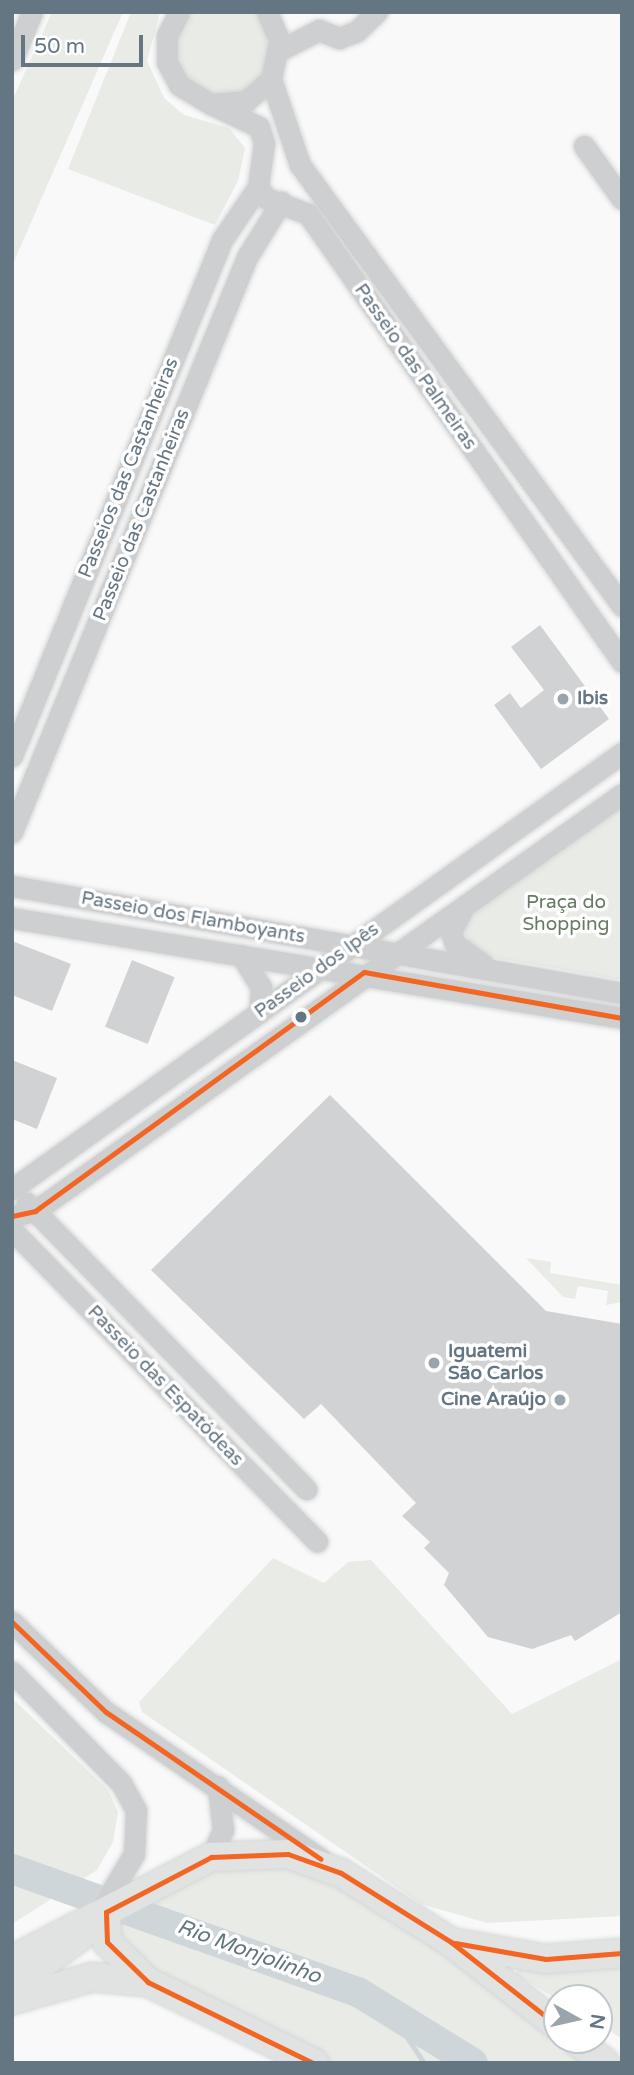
<!DOCTYPE html>
<meta charset="utf-8">
<style>
body{margin:0}
#map{position:relative;width:634px;height:2075px;overflow:hidden;background:#f9f9f9;font-family:"Varela Round",sans-serif}
div>[style]{position:absolute}
.green>*{inset:0;background:#e8ebe6}
.stream>*{height:5px;margin:-2.5px;padding:0 2.5px;transform-origin:2.5px;border-radius:2.5px;background:#ced6d9}
.river>*{height:30px;margin:-15px;padding:0 15px;transform-origin:15px;border-radius:15px;background:#ced6d9}
.building>*{inset:0;background:#d0d2d3;transform-origin:0 0}
.roads{filter:drop-shadow(0 0 2px #d5d6d7) drop-shadow(0 0 2px #d5d6d7)}
.minor>*{height:21px;margin:-10.5px;padding:0 10.5px;transform-origin:10.5px;border-radius:10.5px;background:#cecfd0}
.major>*{height:28px;margin:-14px;padding:0 14px;transform-origin:14px;border-radius:14px;background:#e1e2e2}
.bus-1>*{height:5px;margin:-2.5px;padding:0 2.5px;transform-origin:2.5px;border-radius:2.5px;background:#f26522}
.dots>*{width:19px;height:19px;translate:-50% -50%;box-sizing:border-box;border:4px solid #fff;border-radius:50%}
span{translate:-50% -50%;white-space:nowrap;text-align:center;line-height:1.15;-webkit-text-stroke:7px #fff;paint-order:stroke}
.street-label{font-size:19px;color:#657683}
.poi-label{font-size:19px;color:#657683;font-weight:700}
.left{translate:0 -50%;text-align:left}
.right{translate:-100% -50%;text-align:right}
.park-label{font-size:19px;color:#687a64}
.water-label{font-size:21px;color:#60757c;font-style:italic}
.frame{position:absolute;inset:0;border:14px solid #657683;pointer-events:none}
.north{position:absolute;left:543px;top:1984px;width:70px;height:70px;box-sizing:border-box;background:#fff;border:2px solid #c1c8cd;border-radius:50%;rotate:98deg;font-size:19px;font-weight:700;line-height:28px;text-align:center;color:#657683}
.north::after{content:'';display:block;margin:auto;width:24px;height:32px;background:#99a4ac;clip-path:polygon(50% 0,100% 100%,50% 72%,0 100%)}
.scale{position:absolute;left:21px;top:35px;width:122px;height:32px;box-sizing:border-box;border:4px solid #657683;border-top:0;padding-left:9px;font-size:21px;line-height:24px;white-space:nowrap;color:#657683;-webkit-text-stroke:5px #fff;paint-order:stroke}
</style>
<div id="map">
<div class="green">
<div style="clip-path:polygon(52px 12px,123px 12px,12px 266px,12px 101px)"></div>
<div style="clip-path:polygon(131px 12px,160px 12px,147px 61px,164px 98px,184px 115px,229px 128px,245px 148px,238px 181px,215px 225px,68px 169px)"></div>
<div style="clip-path:polygon(189px 12px,256px 12px,264px 21px,271px 62px,251px 90px,217px 99px,181px 77px,173px 43px)"></div>
<div style="clip-path:polygon(622px 806px,622px 980px,485px 956px,469px 944px,464px 928px,473px 911px)"></div>
<div style="clip-path:polygon(526px 1258px,551px 1262px,550px 1273px,622px 1285px,622px 1302px,606px 1305px,608px 1291px,578px 1286px,575px 1299px,563px 1297px)"></div>
<div style="clip-path:polygon(273px 1558px,324px 1583px,348px 1562px,371px 1560px,512px 1714px,622px 1659px,622px 1916px,487px 1923px,421px 1904px,142px 1712px,139px 1702px)"></div>
<div style="clip-path:polygon(12px 1698px,108px 1790px,118px 1812px,113px 1842px,97px 1870px,12px 1924px)"></div>
<div style="clip-path:polygon(288px 1854px,557px 2025px,557px 2040px,576px 2040px,605px 2063px,314px 2063px,148px 1982px,106px 1912px,151px 1884px)"></div>
<div style="clip-path:polygon(622px 1962px,622px 2039px,599px 2023px,599px 1998px,557px 1999px,516px 1975px,517px 1967px)"></div>
</div>
<div class="stream">
<div style="left:388px;top:2009px;width:65px;rotate:56.3deg"></div>
</div>
<div class="river">
<div style="left:12px;top:1869px;width:367px;rotate:19.6deg"></div>
<div style="left:358px;top:1992px;width:135px;rotate:31.7deg"></div>
</div>
<div class="building">
<div style="clip-path:polygon(540px 625px,609px 719px,541px 769px,494px 705px,510px 693px,521px 708px,544px 690px,511px 647px)"></div>
<div style="clip-path:polygon(12px 941px,71px 964px,52px 1011px,12px 995px)"></div>
<div style="left:132px;top:960px;width:46px;height:72px;rotate:22deg"></div>
<div style="clip-path:polygon(12px 1060px,57px 1078px,37px 1129px,12px 1119px)"></div>
<div style="clip-path:polygon(330px 1095px,546px 1311px,622px 1324px,622px 1612px,575px 1641px,571px 1635px,532px 1649px,488px 1637px,444px 1585px,449px 1573px,424px 1548px,430px 1542px,402px 1516px,416px 1503px,321px 1404px,304px 1419px,151px 1270px)"></div>
</div>
<div class="roads">
<div class="minor">
<div style="left:179px;top:12px;width:27px;rotate:117deg"></div>
<div style="left:167px;top:36px;width:26px;rotate:90deg"></div>
<div style="left:167px;top:62px;width:26px;rotate:62deg"></div>
<div style="left:179px;top:85px;width:37px;rotate:31deg"></div>
<div style="left:211px;top:104px;width:35px;rotate:-5deg"></div>
<div style="left:246px;top:101px;width:33px;rotate:-41deg"></div>
<div style="left:271px;top:79px;width:40px;rotate:-78deg"></div>
<div style="left:279px;top:40px;width:30px;rotate:-113deg"></div>
<div style="left:280px;top:50px;width:44px;rotate:-27.1deg"></div>
<div style="left:319px;top:30px;width:22px;rotate:22deg"></div>
<div style="left:339px;top:38px;width:19px;rotate:-21deg"></div>
<div style="left:357px;top:31px;width:28px;rotate:-44deg"></div>
<div style="left:12px;top:60px;width:52px;rotate:-67.4deg"></div>
<div style="left:271px;top:79px;width:91px;rotate:71.4deg"></div>
<div style="left:300px;top:165px;width:546px;rotate:53.86deg"></div>
<div style="left:211px;top:104px;width:53px;rotate:25.6deg"></div>
<div style="left:259px;top:127px;width:17px;rotate:73deg"></div>
<div style="left:264px;top:143px;width:44px;rotate:97.8deg"></div>
<div style="left:258px;top:187px;width:14px;rotate:54deg"></div>
<div style="left:266px;top:198px;width:45px;rotate:20.9deg"></div>
<div style="left:308px;top:214px;width:547px;rotate:54.97deg"></div>
<div style="left:584px;top:146px;width:65px;rotate:54.4deg"></div>
<div style="left:12px;top:756px;width:557px;rotate:-67.85deg"></div>
<div style="left:222px;top:240px;width:64px;rotate:-55.8deg"></div>
<div style="left:12px;top:832px;width:621px;rotate:-67.77deg"></div>
<div style="left:247px;top:257px;width:65px;rotate:-58.3deg"></div>
<div style="left:12px;top:886px;width:619px;rotate:9.95deg"></div>
<div style="left:465px;top:905px;width:30px;rotate:118deg"></div>
<div style="left:451px;top:931px;width:14px;rotate:73deg"></div>
<div style="left:455px;top:944px;width:36px;rotate:36deg"></div>
<div style="left:12px;top:918px;width:618px;rotate:9.31deg"></div>
<div style="left:241px;top:955px;width:38px;rotate:58deg"></div>
<div style="left:261px;top:987px;width:26px;rotate:94deg"></div>
<div style="left:12px;top:1189px;width:750px;rotate:-35.56deg"></div>
<div style="left:27px;top:1203px;width:400px;rotate:45.7deg"></div>
<div style="left:12px;top:1216px;width:24px;rotate:-12deg"></div>
<div style="left:35px;top:1211px;width:720px;rotate:-35.39deg"></div>
<div style="left:12px;top:1230px;width:436px;rotate:45.6deg"></div>
<div style="left:12px;top:1622px;width:130px;rotate:43.8deg"></div>
<div style="left:106px;top:1712px;width:262px;rotate:34.4deg"></div>
<div style="left:12px;top:1672px;width:156px;rotate:45.5deg"></div>
<div style="left:121px;top:1783px;width:31px;rotate:61deg"></div>
<div style="left:136px;top:1810px;width:44px;rotate:92.6deg"></div>
<div style="left:134px;top:1854px;width:70px;rotate:121deg"></div>
<div style="left:211px;top:1857px;width:30px;rotate:-66deg"></div>
<div style="left:223px;top:1830px;width:44px;rotate:-96.5deg"></div>
</div>
<div class="major">
<div style="left:106px;top:1912px;width:30px;rotate:88deg"></div>
<div style="left:107px;top:1942px;width:57px;rotate:44.3deg"></div>
<div style="left:148px;top:1982px;width:185px;rotate:26deg"></div>
<div style="left:455px;top:1943px;width:92px;rotate:10deg"></div>
<div style="left:546px;top:1959px;width:76px;rotate:-4.5deg"></div>
<div style="left:12px;top:1960px;width:224px;rotate:-27.4deg"></div>
<div style="left:211px;top:1857px;width:77px;rotate:-2.2deg"></div>
<div style="left:288px;top:1854px;width:56px;rotate:19.7deg"></div>
<div style="left:341px;top:1873px;width:130px;rotate:32.1deg"></div>
<div style="left:451px;top:1942px;width:135px;rotate:38.1deg"></div>
<div style="left:12px;top:1986px;width:85px;rotate:-35.9deg"></div>
<div style="left:12px;top:2000px;width:83px;rotate:-16deg"></div>
<div style="left:92px;top:1977px;width:56px;rotate:5.1deg"></div>
<div style="left:576px;top:2040px;width:37px;rotate:38deg"></div>
</div>
</div>
<div class="bus-1">
<div style="left:12px;top:1216px;width:24px;rotate:-12deg"></div>
<div style="left:35px;top:1211px;width:407px;rotate:-36deg"></div>
<div style="left:364px;top:972px;width:262px;rotate:10.1deg"></div>
<div style="left:12px;top:1622px;width:130px;rotate:43.8deg"></div>
<div style="left:106px;top:1712px;width:260px;rotate:34.4deg"></div>
<div style="left:455px;top:1943px;width:92px;rotate:10deg"></div>
<div style="left:546px;top:1959px;width:76px;rotate:-4.5deg"></div>
<div style="left:313px;top:2063px;width:184px;rotate:-153.9deg"></div>
<div style="left:148px;top:1982px;width:57px;rotate:-135.7deg"></div>
<div style="left:107px;top:1942px;width:30px;rotate:-92deg"></div>
<div style="left:106px;top:1912px;width:119px;rotate:-27.6deg"></div>
<div style="left:211px;top:1857px;width:77px;rotate:-2.2deg"></div>
<div style="left:288px;top:1854px;width:56px;rotate:19.7deg"></div>
<div style="left:341px;top:1873px;width:130px;rotate:32.1deg"></div>
<div style="left:451px;top:1942px;width:135px;rotate:38.1deg"></div>
</div>
<div class="dots">
<div style="left:563px;top:699px;background:#99a4ac"></div>
<div style="left:301px;top:1017px;background:#657683"></div>
<div style="left:434px;top:1363px;background:#99a4ac"></div>
<div style="left:560px;top:1400px;background:#99a4ac"></div>
</div>
<div class="street-label">
<span style="left:415px;top:367px;rotate:55deg">Passeio das Palmeiras</span>
<span style="left:129px;top:468px;rotate:-68deg">Passeios das Castanheiras</span>
<span style="left:142px;top:515px;rotate:-68deg">Passeio das Castanheiras</span>
<span style="left:193px;top:918px;rotate:10deg">Passeio dos Flamboyants</span>
<span style="left:317px;top:971px;rotate:-36deg">Passeio dos Ipês</span>
<span style="left:165px;top:1386px;rotate:46deg">Passeio das Espatódeas</span>
</div>
<div class="poi-label">
<span class="left" style="left:577px;top:699px">Ibis</span>
<span class="left" style="left:448px;top:1363px">Iguatemi<br>São Carlos</span>
<span class="right" style="left:546px;top:1400px">Cine Araújo</span>
</div>
<div class="park-label">
<span style="left:566px;top:914px">Praça do<br>Shopping</span>
</div>
<div class="water-label">
<span style="left:249px;top:1952px;rotate:20deg">Rio Monjolinho</span>
</div>
<div class="frame"></div>
<div class="north">N</div>
<div class="scale">50 m</div>
</div>
